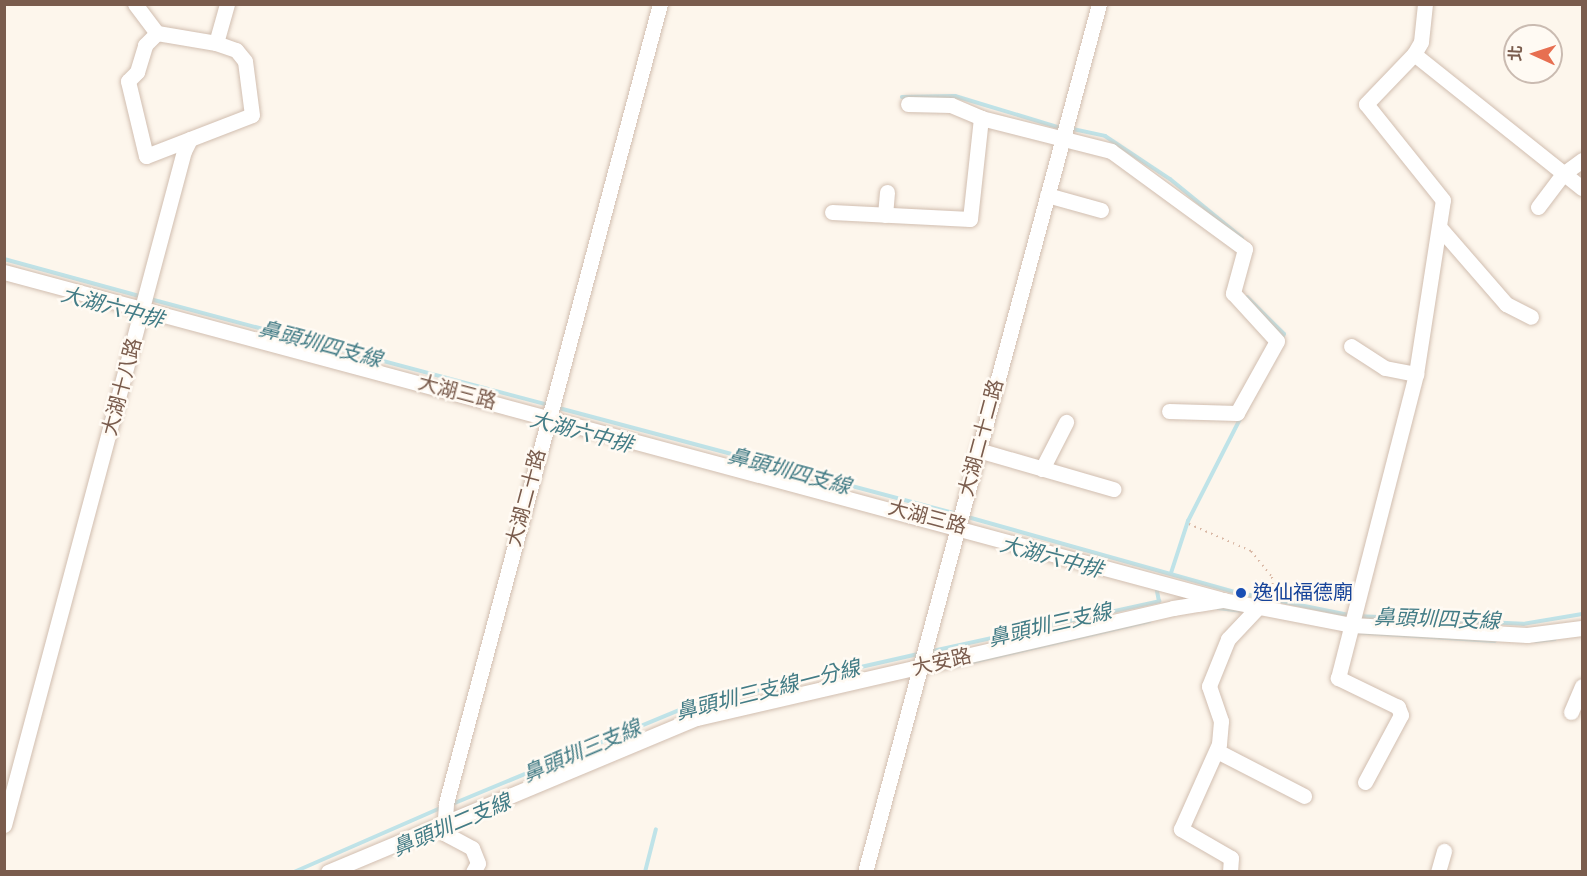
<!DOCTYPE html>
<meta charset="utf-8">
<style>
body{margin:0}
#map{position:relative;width:1587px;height:876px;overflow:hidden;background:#fdf6ec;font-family:"Sofia Sans Condensed","Noto Sans TC",sans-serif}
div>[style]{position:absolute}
.stream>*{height:4px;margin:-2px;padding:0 2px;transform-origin:2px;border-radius:2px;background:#bfe3e8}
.path>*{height:2px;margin-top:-1px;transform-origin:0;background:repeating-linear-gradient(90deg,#d9b8a5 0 1.5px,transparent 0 6px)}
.roads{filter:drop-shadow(0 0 2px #d1beb0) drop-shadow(0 0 2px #d1beb0)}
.minor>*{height:15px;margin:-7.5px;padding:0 7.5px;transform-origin:7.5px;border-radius:7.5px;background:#fff}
.dots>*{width:16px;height:16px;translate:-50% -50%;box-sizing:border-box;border:3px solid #fffaf3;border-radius:50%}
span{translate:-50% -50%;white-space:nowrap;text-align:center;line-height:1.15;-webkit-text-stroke:5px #fffaf3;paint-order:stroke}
.street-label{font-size:20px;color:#7a5c4d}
.transit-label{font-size:20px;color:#164399}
.left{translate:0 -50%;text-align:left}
.water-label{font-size:21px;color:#437c86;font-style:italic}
.frame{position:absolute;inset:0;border:6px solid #7a5c4d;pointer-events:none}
.north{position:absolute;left:1503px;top:24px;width:60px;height:60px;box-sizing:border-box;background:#fffaf3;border:2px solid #cabbb1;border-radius:50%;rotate:273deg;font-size:16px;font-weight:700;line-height:24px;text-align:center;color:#7a5c4d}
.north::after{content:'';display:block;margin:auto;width:21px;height:27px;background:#e76f51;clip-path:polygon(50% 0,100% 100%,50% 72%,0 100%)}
</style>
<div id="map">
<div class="stream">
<div style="left:902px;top:97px;width:53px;rotate:-1.1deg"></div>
<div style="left:955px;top:96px;width:111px;rotate:16.8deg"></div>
<div style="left:1068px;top:128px;width:38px;rotate:12deg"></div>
<div style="left:1105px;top:136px;width:78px;rotate:33.5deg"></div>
<div style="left:1170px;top:179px;width:93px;rotate:39.3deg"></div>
<div style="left:4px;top:259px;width:144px;rotate:15.3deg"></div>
<div style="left:1247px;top:297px;width:52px;rotate:45deg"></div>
<div style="left:1284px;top:334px;width:6px;rotate:121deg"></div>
<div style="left:150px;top:299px;width:412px;rotate:14.9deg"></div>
<div style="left:555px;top:407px;width:416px;rotate:14.9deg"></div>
<div style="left:964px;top:516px;width:281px;rotate:15.7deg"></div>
<div style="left:1235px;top:592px;width:116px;rotate:11.4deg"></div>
<div style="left:1171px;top:573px;width:55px;rotate:-71.9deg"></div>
<div style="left:1188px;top:521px;width:119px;rotate:-63deg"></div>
<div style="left:1156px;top:586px;width:15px;rotate:79deg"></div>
<div style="left:1218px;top:608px;width:23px;rotate:7deg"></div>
<div style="left:1356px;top:616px;width:167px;rotate:2.7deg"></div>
<div style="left:1523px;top:624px;width:60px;rotate:-9.6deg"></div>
<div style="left:1353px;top:632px;width:142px;rotate:3.6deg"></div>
<div style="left:1536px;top:641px;width:19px;rotate:-6deg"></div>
<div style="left:928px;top:652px;width:237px;rotate:-12.4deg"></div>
<div style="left:946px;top:668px;width:209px;rotate:-13deg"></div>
<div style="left:450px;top:805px;width:259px;rotate:-22.5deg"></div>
<div style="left:689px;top:706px;width:235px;rotate:-12.8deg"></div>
<div style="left:294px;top:872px;width:163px;rotate:-23.6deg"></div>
<div style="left:645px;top:872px;width:44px;rotate:-75.7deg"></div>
</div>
<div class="path">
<div style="left:1189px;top:524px;width:68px;rotate:23.5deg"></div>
<div style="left:1251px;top:551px;width:33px;rotate:51deg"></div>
<div style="left:1272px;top:577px;width:19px;rotate:84deg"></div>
</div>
<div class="roads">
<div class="minor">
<div style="left:135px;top:4px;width:36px;rotate:53deg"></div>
<div style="left:1414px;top:54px;width:215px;rotate:38.6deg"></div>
<div style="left:908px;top:104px;width:43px;rotate:1.3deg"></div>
<div style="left:951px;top:105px;width:33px;rotate:23deg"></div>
<div style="left:190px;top:139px;width:47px;rotate:158.9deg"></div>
<div style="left:146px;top:156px;width:77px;rotate:-103.5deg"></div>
<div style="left:128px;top:81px;width:13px;rotate:-45deg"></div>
<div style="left:137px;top:72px;width:28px;rotate:-73deg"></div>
<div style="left:145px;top:45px;width:17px;rotate:-45deg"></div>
<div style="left:157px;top:33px;width:60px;rotate:9.6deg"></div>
<div style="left:1047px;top:195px;width:56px;rotate:15.5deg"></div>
<div style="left:1538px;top:207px;width:41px;rotate:-52.9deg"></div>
<div style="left:1563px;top:174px;width:24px;rotate:-36deg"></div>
<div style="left:832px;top:212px;width:138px;rotate:2.9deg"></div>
<div style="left:970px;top:219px;width:102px;rotate:-83.8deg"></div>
<div style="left:981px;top:118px;width:134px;rotate:14.2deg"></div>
<div style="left:1111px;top:151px;width:166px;rotate:36.2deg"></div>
<div style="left:1245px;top:249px;width:46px;rotate:105.3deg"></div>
<div style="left:1233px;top:293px;width:65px;rotate:47.5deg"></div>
<div style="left:1277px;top:341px;width:82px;rotate:119.1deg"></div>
<div style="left:1237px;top:413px;width:68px;rotate:-178.3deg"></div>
<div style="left:885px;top:215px;width:23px;rotate:-85deg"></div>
<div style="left:1440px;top:228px;width:101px;rotate:49deg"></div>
<div style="left:1506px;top:304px;width:28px;rotate:27deg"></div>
<div style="left:4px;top:272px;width:1259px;rotate:15.05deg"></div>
<div style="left:1351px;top:346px;width:40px;rotate:32.9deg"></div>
<div style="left:1385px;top:368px;width:32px;rotate:11deg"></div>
<div style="left:978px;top:450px;width:141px;rotate:16.1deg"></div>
<div style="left:1042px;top:469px;width:53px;rotate:-62.9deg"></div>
<div style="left:1571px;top:712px;width:28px;rotate:-67deg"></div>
<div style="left:1217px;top:751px;width:98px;rotate:27.3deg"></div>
<div style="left:1365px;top:782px;width:76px;rotate:-61.8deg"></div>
<div style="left:1401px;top:715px;width:9px;rotate:-111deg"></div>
<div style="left:1398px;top:707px;width:67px;rotate:-154.2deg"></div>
<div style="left:1338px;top:678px;width:314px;rotate:-75.6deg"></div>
<div style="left:1416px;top:374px;width:176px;rotate:-81.2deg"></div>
<div style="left:1443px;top:200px;width:123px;rotate:-128.7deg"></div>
<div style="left:1366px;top:104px;width:69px;rotate:-46.2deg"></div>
<div style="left:1414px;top:54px;width:14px;rotate:-60deg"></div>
<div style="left:1421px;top:42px;width:38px;rotate:-84deg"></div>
<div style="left:4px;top:825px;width:698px;rotate:-75.05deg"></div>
<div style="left:184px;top:151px;width:13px;rotate:-63deg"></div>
<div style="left:190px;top:139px;width:66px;rotate:-21.2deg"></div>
<div style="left:252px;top:115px;width:54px;rotate:-97.4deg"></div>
<div style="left:245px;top:61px;width:14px;rotate:-129deg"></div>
<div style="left:236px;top:50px;width:21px;rotate:-161deg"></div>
<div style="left:216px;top:43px;width:41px;rotate:-74.2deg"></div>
<div style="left:328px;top:872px;width:400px;rotate:-22.7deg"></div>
<div style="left:697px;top:718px;width:489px;rotate:-13deg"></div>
<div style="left:1173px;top:608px;width:51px;rotate:-9.1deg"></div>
<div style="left:1223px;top:600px;width:131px;rotate:11deg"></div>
<div style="left:1352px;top:625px;width:175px;rotate:3.3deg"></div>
<div style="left:1527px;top:635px;width:55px;rotate:-7.3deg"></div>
<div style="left:473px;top:872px;width:10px;rotate:-61deg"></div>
<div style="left:478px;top:863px;width:16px;rotate:-112deg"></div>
<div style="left:472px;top:848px;width:32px;rotate:-152deg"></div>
<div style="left:444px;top:833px;width:30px;rotate:-86deg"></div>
<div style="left:446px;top:803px;width:827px;rotate:-75.01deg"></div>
<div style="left:865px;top:872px;width:899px;rotate:-74.91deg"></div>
<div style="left:1230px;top:872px;width:14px;rotate:-86deg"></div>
<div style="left:1231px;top:858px;width:58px;rotate:-149.9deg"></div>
<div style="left:1181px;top:829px;width:93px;rotate:-65.9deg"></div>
<div style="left:1219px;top:744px;width:23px;rotate:-85deg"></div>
<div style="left:1221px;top:721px;width:37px;rotate:-109deg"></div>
<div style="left:1209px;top:686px;width:51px;rotate:-68deg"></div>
<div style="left:1228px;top:639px;width:48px;rotate:-46.7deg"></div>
<div style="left:1438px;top:872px;width:22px;rotate:-74deg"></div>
</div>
</div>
<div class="dots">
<div style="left:1241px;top:593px;background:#1a4fb4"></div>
</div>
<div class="street-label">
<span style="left:123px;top:387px;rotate:-75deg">大湖十八路</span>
<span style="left:457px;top:393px;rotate:15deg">大湖三路</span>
<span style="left:982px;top:438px;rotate:-75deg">大湖二十二路</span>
<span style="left:527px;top:498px;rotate:-75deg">大湖二十路</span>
<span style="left:927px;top:518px;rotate:15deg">大湖三路</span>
<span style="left:942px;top:663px;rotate:-13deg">大安路</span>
</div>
<div class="transit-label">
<span class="left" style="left:1253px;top:593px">逸仙福德廟</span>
</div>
<div class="water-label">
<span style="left:112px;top:308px;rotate:15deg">大湖六中排</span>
<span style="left:320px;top:345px;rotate:15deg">鼻頭圳四支線</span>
<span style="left:581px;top:433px;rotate:15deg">大湖六中排</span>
<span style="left:789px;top:472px;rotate:15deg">鼻頭圳四支線</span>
<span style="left:1051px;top:558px;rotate:15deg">大湖六中排</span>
<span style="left:1437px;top:620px;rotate:2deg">鼻頭圳四支線</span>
<span style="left:1050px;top:626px;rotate:-13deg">鼻頭圳三支線</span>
<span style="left:768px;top:691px;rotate:-14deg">鼻頭圳三支線一分線</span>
<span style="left:582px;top:752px;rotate:-23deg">鼻頭圳三支線</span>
<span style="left:452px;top:826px;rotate:-23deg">鼻頭圳二支線</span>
</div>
<div class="frame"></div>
<div class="north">北</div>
</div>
